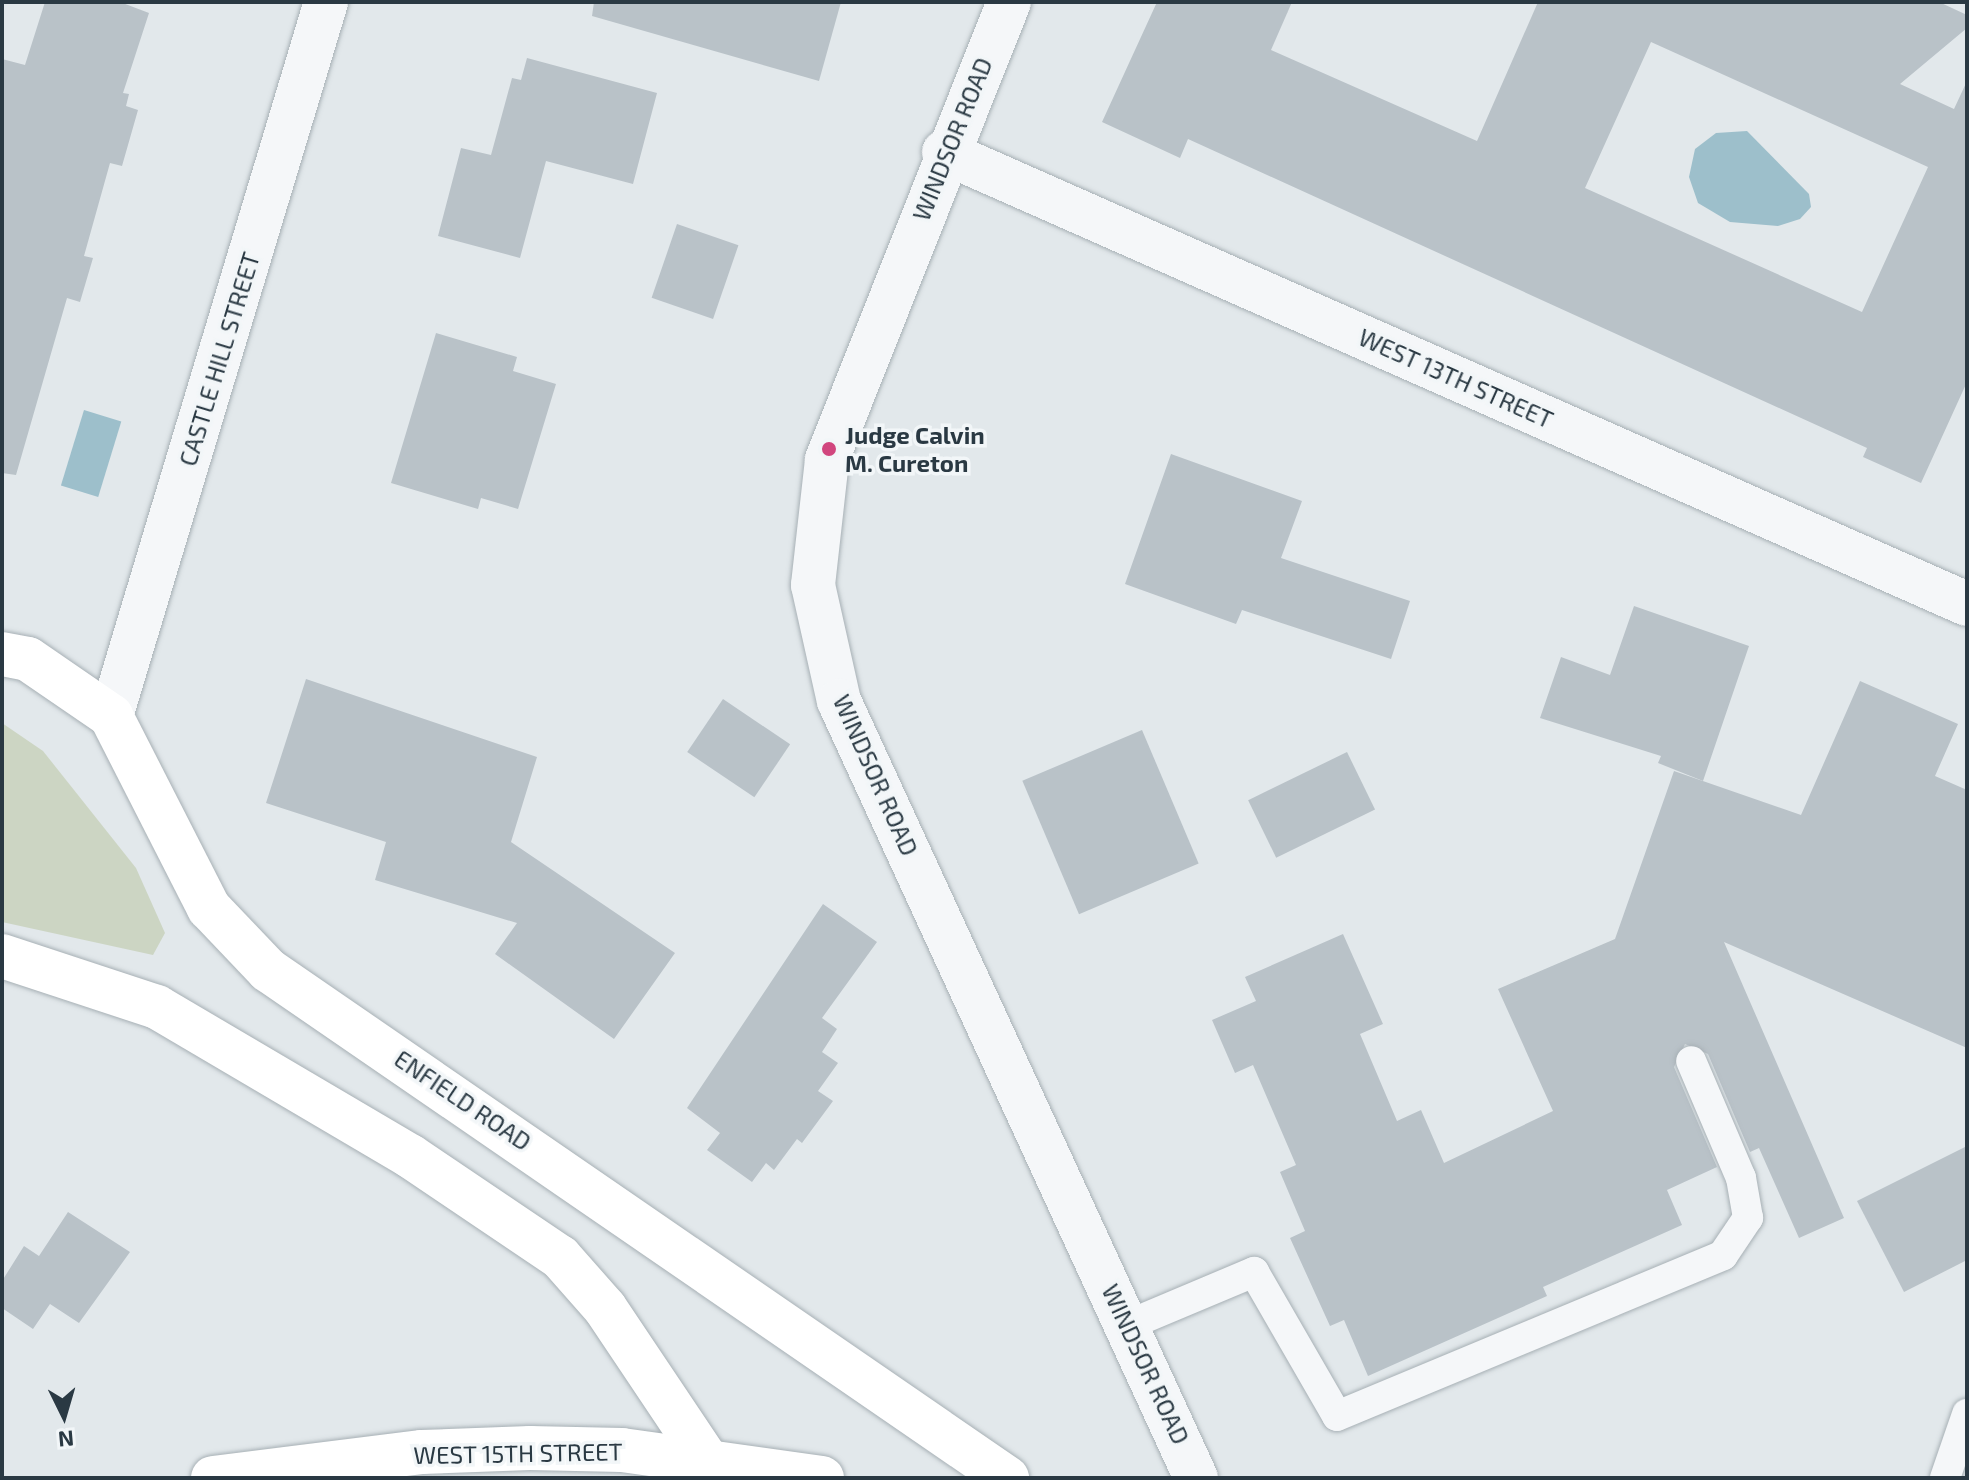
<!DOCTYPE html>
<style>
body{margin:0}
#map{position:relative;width:1969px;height:1480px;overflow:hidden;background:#e2e8eb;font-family:"Exo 2",sans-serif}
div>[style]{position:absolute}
.green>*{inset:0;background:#ccd5c3}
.water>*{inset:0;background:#9dbfcb;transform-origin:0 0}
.building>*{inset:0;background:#b9c2c8;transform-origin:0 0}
.roads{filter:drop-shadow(0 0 2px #a7b0b5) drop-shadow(0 0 2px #a7b0b5)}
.service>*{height:30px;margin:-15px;padding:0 15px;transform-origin:15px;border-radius:15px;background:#f5f7f9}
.minor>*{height:44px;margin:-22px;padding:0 22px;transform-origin:22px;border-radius:22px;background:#f5f7f9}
.secondary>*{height:44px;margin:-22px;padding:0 22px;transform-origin:22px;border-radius:22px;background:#fff}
.primary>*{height:44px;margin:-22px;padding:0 22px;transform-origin:22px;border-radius:22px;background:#fff}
.dots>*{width:22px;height:22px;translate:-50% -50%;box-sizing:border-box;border:4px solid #f2f6f8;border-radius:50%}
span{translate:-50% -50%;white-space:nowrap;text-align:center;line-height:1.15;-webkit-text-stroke:7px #f2f6f8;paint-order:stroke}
.street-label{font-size:24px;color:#2a3943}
.poi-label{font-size:24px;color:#2a3943;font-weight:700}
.left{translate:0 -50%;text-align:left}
.frame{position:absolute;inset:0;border:4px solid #2a3943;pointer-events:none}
.north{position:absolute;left:24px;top:1376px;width:80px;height:80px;-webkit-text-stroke:6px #f2f6f8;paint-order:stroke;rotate:175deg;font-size:22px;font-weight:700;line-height:32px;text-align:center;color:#2a3943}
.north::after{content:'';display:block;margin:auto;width:28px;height:36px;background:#2a3943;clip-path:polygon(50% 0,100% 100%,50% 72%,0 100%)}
</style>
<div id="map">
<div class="green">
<div style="clip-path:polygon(2px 723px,43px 751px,136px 868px,165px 933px,153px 955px,2px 922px)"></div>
</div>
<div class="water">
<div style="clip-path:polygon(1747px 131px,1809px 194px,1811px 207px,1800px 219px,1778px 226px,1730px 222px,1698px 203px,1689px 177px,1695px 149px,1716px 133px)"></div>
<div style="left:84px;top:410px;width:39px;height:79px;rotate:17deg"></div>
</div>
<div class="building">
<div style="clip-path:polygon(45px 2px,120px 2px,149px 13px,123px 93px,129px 94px,126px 106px,138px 110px,122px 166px,110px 163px,84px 256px,93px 258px,80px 302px,67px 298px,16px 475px,2px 473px,2px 59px,25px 65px)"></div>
<div style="clip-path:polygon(594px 2px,841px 2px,819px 81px,592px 16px)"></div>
<div style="clip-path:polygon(evenodd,1157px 2px,1292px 2px,1271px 50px,1477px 141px,1538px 2px,1939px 2px,1967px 15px,1967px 28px,1900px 84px,1954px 109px,1967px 81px,1967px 382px,1921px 483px,1863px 457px,1867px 448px,1188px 139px,1180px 158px,1102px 122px,1157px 2px,1651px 42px,1928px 167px,1862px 312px,1585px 188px,1651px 42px)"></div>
<div style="clip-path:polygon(527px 58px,657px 93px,633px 184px,546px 161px,520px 258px,438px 236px,461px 148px,491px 155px,512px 78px,521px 80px)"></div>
<div style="left:677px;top:224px;width:65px;height:78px;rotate:19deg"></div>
<div style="clip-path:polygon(436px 333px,517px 357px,513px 371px,556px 384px,518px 509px,481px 498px,478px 509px,391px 483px)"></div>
<div style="clip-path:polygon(1171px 454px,1302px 501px,1281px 558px,1410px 601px,1391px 659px,1242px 610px,1236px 624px,1125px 584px)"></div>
<div style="clip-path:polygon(1634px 606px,1749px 646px,1703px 781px,1658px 763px,1661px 756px,1540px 718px,1561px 657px,1610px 675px)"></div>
<div style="clip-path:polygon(306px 679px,537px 757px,511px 842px,675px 953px,614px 1039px,495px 954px,517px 923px,375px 880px,386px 842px,266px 803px)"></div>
<div style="clip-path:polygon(1860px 681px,1958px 724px,1935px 776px,1967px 790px,1967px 1048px,1724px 942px,1844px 1218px,1799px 1238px,1759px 1148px,1750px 1152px,1708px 1054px,1685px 1044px,1674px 1067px,1717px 1167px,1667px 1190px,1682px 1225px,1543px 1287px,1547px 1296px,1368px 1376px,1344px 1320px,1330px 1326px,1290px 1238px,1305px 1231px,1280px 1172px,1296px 1165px,1253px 1065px,1235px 1073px,1212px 1020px,1256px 1001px,1245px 977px,1343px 934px,1383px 1024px,1360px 1034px,1397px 1121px,1421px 1110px,1444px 1163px,1553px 1111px,1498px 989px,1615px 939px,1674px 771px,1801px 815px)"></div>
<div style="left:723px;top:699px;width:81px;height:64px;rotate:34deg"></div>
<div style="left:1142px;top:730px;width:145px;height:130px;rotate:67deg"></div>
<div style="left:1347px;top:752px;width:64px;height:110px;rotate:64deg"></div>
<div style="clip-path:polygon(823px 904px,877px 942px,822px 1018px,837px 1029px,822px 1052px,838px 1063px,818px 1091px,833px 1101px,802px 1143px,797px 1139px,774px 1170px,766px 1163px,752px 1182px,707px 1150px,720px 1133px,687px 1108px)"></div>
<div style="clip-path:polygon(1967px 1146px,1967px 1260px,1904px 1292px,1857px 1201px)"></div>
<div style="clip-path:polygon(68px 1212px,130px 1252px,79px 1323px,50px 1304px,33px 1329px,2px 1308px,2px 1281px,24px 1246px,39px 1256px)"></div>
</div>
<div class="roads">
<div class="service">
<div style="left:1128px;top:1325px;width:137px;rotate:-22.8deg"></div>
<div style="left:1254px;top:1272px;width:166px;rotate:60deg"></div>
<div style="left:1337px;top:1416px;width:418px;rotate:-22.6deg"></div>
<div style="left:1723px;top:1255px;width:45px;rotate:-56deg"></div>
<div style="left:1748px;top:1218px;width:41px;rotate:-99.9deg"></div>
<div style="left:1741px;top:1178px;width:127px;rotate:-113.1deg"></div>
<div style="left:1945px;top:1478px;width:68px;rotate:-71deg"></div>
</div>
<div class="minor">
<div style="left:1009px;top:2px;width:493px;rotate:111.7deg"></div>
<div style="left:827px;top:460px;width:126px;rotate:96.4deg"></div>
<div style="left:813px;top:585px;width:119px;rotate:77.4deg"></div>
<div style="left:839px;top:701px;width:855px;rotate:65.32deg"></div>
<div style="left:944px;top:152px;width:1118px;rotate:23.84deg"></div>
<div style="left:111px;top:716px;width:746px;rotate:-73.24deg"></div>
</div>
<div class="secondary">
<div style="left:2px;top:654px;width:26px;rotate:11deg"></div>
<div style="left:28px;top:659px;width:101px;rotate:34.5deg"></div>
<div style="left:111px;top:716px;width:216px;rotate:63deg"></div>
<div style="left:209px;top:908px;width:86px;rotate:46.4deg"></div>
<div style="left:268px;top:970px;width:897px;rotate:34.51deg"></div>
<div style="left:2px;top:956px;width:163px;rotate:18.2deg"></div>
<div style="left:157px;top:1007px;width:294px;rotate:30.5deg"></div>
<div style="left:410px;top:1156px;width:181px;rotate:34deg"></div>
<div style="left:560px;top:1257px;width:68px;rotate:48.6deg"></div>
<div style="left:605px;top:1308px;width:205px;rotate:56.2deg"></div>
</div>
<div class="primary">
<div style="left:213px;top:1478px;width:211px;rotate:-7.1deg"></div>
<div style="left:422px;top:1452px;width:108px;rotate:-2.1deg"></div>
<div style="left:530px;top:1448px;width:92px;rotate:1.2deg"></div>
<div style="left:622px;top:1450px;width:202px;rotate:8deg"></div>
</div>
</div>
<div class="dots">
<div style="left:829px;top:449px;background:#d1467e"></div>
</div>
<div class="street-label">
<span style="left:952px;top:139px;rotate:-68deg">WINDSOR ROAD</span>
<span style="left:219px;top:359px;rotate:-73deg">CASTLE HILL STREET</span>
<span style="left:1456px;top:378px;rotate:24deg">WEST 13TH STREET</span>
<span style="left:876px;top:775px;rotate:66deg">WINDSOR ROAD</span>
<span style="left:463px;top:1100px;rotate:34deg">ENFIELD ROAD</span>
<span style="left:1146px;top:1364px;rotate:65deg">WINDSOR ROAD</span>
<span style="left:518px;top:1453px;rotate:-1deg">WEST 15TH STREET</span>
</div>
<div class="poi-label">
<span class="left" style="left:845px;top:449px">Judge Calvin<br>M. Cureton</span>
</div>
<div class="frame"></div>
<div class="north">N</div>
</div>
